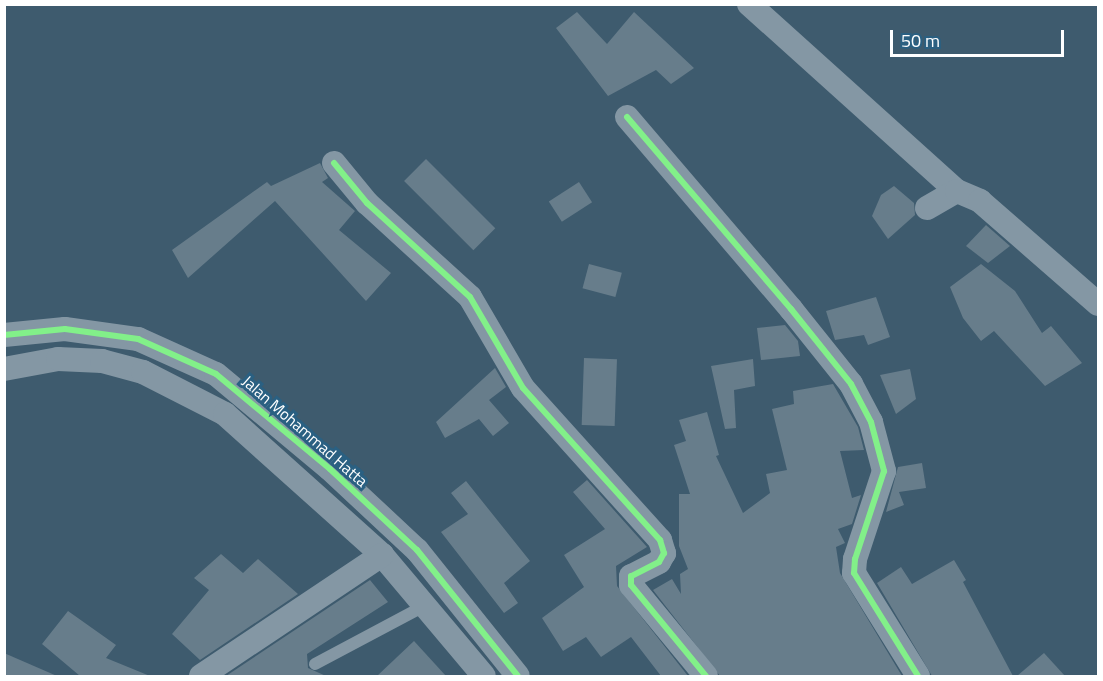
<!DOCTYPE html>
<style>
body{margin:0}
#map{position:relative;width:1103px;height:681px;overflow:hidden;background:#3e5b6e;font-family:"Titillium Web",sans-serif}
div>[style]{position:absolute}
.building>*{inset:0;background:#677d8b;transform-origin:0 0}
.lane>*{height:12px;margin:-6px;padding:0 6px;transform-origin:6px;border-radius:6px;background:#8497a4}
.street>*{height:24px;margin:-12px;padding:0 12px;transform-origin:12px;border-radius:12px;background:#8497a4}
.cycleway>*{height:6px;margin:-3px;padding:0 3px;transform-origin:3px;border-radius:3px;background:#82f089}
span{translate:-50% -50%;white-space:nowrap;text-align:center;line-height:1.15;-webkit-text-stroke:6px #2a6082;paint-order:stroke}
.street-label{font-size:16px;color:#fff}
.frame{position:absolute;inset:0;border:6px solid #fff;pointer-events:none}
.scale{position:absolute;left:890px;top:30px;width:174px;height:27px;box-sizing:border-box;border:3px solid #fff;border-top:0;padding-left:8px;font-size:18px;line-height:21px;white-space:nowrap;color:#fff;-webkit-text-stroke:4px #2a6082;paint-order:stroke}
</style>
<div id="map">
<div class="building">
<div style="clip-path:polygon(577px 12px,607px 44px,634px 12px,694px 68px,671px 84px,656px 70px,608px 96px,556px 28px)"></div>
<div style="left:426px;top:159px;width:98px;height:31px;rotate:45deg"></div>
<div style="clip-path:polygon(320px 163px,328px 178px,322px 182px,355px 211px,339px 230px,391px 273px,366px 301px,275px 201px,188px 278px,172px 250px,267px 182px,271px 186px)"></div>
<div style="left:579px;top:182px;width:24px;height:36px;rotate:57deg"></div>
<div style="clip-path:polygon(894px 186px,914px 203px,915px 215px,888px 239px,872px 216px,881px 195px)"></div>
<div style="clip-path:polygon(986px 225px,1010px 246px,988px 263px,966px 246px)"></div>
<div style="left:589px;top:264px;width:34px;height:25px;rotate:15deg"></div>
<div style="clip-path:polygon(981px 264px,1015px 291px,1042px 333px,1051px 326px,1082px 363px,1045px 386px,994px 331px,981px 341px,963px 318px,950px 287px)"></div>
<div style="clip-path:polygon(876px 297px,890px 337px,868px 345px,864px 335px,835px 340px,826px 311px)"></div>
<div style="clip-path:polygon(785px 325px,798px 341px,800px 356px,761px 360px,757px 328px)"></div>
<div style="left:584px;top:358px;width:33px;height:67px;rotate:2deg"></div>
<div style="clip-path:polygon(753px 359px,755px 386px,734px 390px,736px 428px,725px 429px,711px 366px)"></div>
<div style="clip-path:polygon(495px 368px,506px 387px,489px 400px,509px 423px,493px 436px,479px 419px,445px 438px,436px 422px)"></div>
<div style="clip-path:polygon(910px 369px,916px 399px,896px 414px,880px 375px)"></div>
<div style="clip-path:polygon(833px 384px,858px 427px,864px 450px,840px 451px,852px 498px,861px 495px,852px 524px,838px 529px,845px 543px,836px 547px,840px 573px,902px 676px,720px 676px,653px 590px,672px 579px,681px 594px,680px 574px,688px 569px,679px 546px,679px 494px,690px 494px,674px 445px,686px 441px,679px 420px,707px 412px,719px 455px,716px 456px,743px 513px,770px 493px,766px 474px,787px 470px,772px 409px,794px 404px,793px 391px)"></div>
<div style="clip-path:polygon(922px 463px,926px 488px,899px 492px,904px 505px,886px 512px,898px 467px)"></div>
<div style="clip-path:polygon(587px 480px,647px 547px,616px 566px,617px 586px,688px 676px,661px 676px,631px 637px,601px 657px,586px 637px,563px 651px,542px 618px,584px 587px,564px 555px,605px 529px,573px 492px)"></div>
<div style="clip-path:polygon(466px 481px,530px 561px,504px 583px,518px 603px,504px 613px,441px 532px,468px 514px,451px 493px)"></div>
<div style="clip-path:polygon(221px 554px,243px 573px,258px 559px,298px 594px,200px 660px,172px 634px,209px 590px,194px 578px)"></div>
<div style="clip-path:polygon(954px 560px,966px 580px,963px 582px,1013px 676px,932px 676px,877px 583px,901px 567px,912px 584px)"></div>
<div style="clip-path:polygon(370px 580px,388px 602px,307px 654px,308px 668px,326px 676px,226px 676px)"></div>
<div style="clip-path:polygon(68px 611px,116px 645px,106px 658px,150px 676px,80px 676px,42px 644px)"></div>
<div style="clip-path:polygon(414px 641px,446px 676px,377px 676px)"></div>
<div style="clip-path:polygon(4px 653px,57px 676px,4px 676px)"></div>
<div style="clip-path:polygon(1044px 653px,1065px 676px,1017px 676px)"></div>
</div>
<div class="lane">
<div style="left:315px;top:664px;width:126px;rotate:-28deg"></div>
</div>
<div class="street">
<div style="left:749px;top:4px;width:280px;rotate:42deg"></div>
<div style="left:627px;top:117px;width:253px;rotate:49.5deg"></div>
<div style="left:791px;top:309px;width:96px;rotate:51.3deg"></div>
<div style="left:851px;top:384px;width:43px;rotate:62.2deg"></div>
<div style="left:871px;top:422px;width:51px;rotate:75.1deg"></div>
<div style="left:884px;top:471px;width:93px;rotate:108.2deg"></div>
<div style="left:855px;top:559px;width:14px;rotate:94deg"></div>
<div style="left:854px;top:573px;width:121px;rotate:58.1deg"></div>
<div style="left:334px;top:163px;width:52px;rotate:50.5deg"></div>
<div style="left:367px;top:203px;width:139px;rotate:42.4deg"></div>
<div style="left:470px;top:297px;width:105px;rotate:59.8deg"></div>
<div style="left:523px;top:388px;width:205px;rotate:48deg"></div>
<div style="left:660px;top:540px;width:14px;rotate:73deg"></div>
<div style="left:664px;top:553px;width:10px;rotate:119deg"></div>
<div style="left:659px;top:562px;width:31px;rotate:153deg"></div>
<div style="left:631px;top:576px;width:9px;rotate:90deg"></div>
<div style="left:631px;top:585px;width:118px;rotate:50.5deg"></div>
<div style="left:927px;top:208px;width:34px;rotate:-30deg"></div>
<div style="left:957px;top:191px;width:25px;rotate:23deg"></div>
<div style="left:980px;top:201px;width:157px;rotate:41.1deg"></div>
<div style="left:4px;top:335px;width:61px;rotate:-5.6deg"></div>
<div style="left:65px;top:329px;width:74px;rotate:7.8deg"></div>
<div style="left:138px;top:339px;width:85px;rotate:24.2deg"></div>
<div style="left:216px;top:374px;width:148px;rotate:39.8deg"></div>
<div style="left:330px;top:469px;width:119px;rotate:43deg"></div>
<div style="left:417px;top:550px;width:161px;rotate:51.3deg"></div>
<div style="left:4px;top:369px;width:55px;rotate:-10.5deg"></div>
<div style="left:58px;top:359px;width:44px;rotate:2.6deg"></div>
<div style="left:102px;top:361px;width:42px;rotate:15deg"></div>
<div style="left:143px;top:372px;width:92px;rotate:27.1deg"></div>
<div style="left:225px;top:414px;width:211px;rotate:41.9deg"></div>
<div style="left:382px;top:555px;width:158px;rotate:49.9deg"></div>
<div style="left:201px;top:676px;width:218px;rotate:-33.8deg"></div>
</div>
<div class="cycleway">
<div style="left:627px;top:117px;width:253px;rotate:49.5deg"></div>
<div style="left:791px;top:309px;width:96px;rotate:51.3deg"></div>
<div style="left:851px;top:384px;width:43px;rotate:62.2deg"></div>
<div style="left:871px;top:422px;width:51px;rotate:75.1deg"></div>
<div style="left:884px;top:471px;width:93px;rotate:108.2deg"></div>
<div style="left:855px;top:559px;width:14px;rotate:94deg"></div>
<div style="left:854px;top:573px;width:121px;rotate:58.1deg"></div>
<div style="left:334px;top:163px;width:52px;rotate:50.5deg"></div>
<div style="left:367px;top:203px;width:139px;rotate:42.4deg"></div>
<div style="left:470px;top:297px;width:105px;rotate:59.8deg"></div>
<div style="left:523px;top:388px;width:205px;rotate:48deg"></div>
<div style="left:660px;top:540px;width:14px;rotate:73deg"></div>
<div style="left:664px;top:553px;width:10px;rotate:119deg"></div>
<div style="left:659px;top:562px;width:31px;rotate:153deg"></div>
<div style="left:631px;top:576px;width:9px;rotate:90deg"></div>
<div style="left:631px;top:585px;width:118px;rotate:50.5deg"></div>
<div style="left:4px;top:335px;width:61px;rotate:-5.6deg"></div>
<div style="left:65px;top:329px;width:74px;rotate:7.8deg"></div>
<div style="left:138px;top:339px;width:85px;rotate:24.2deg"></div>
<div style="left:216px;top:374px;width:148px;rotate:39.8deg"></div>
<div style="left:330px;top:469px;width:119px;rotate:43deg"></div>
<div style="left:417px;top:550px;width:161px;rotate:51.3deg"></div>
</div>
<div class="street-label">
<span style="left:305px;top:431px;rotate:41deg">Jalan Mohammad Hatta</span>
</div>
<div class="frame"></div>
<div class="scale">50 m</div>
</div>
